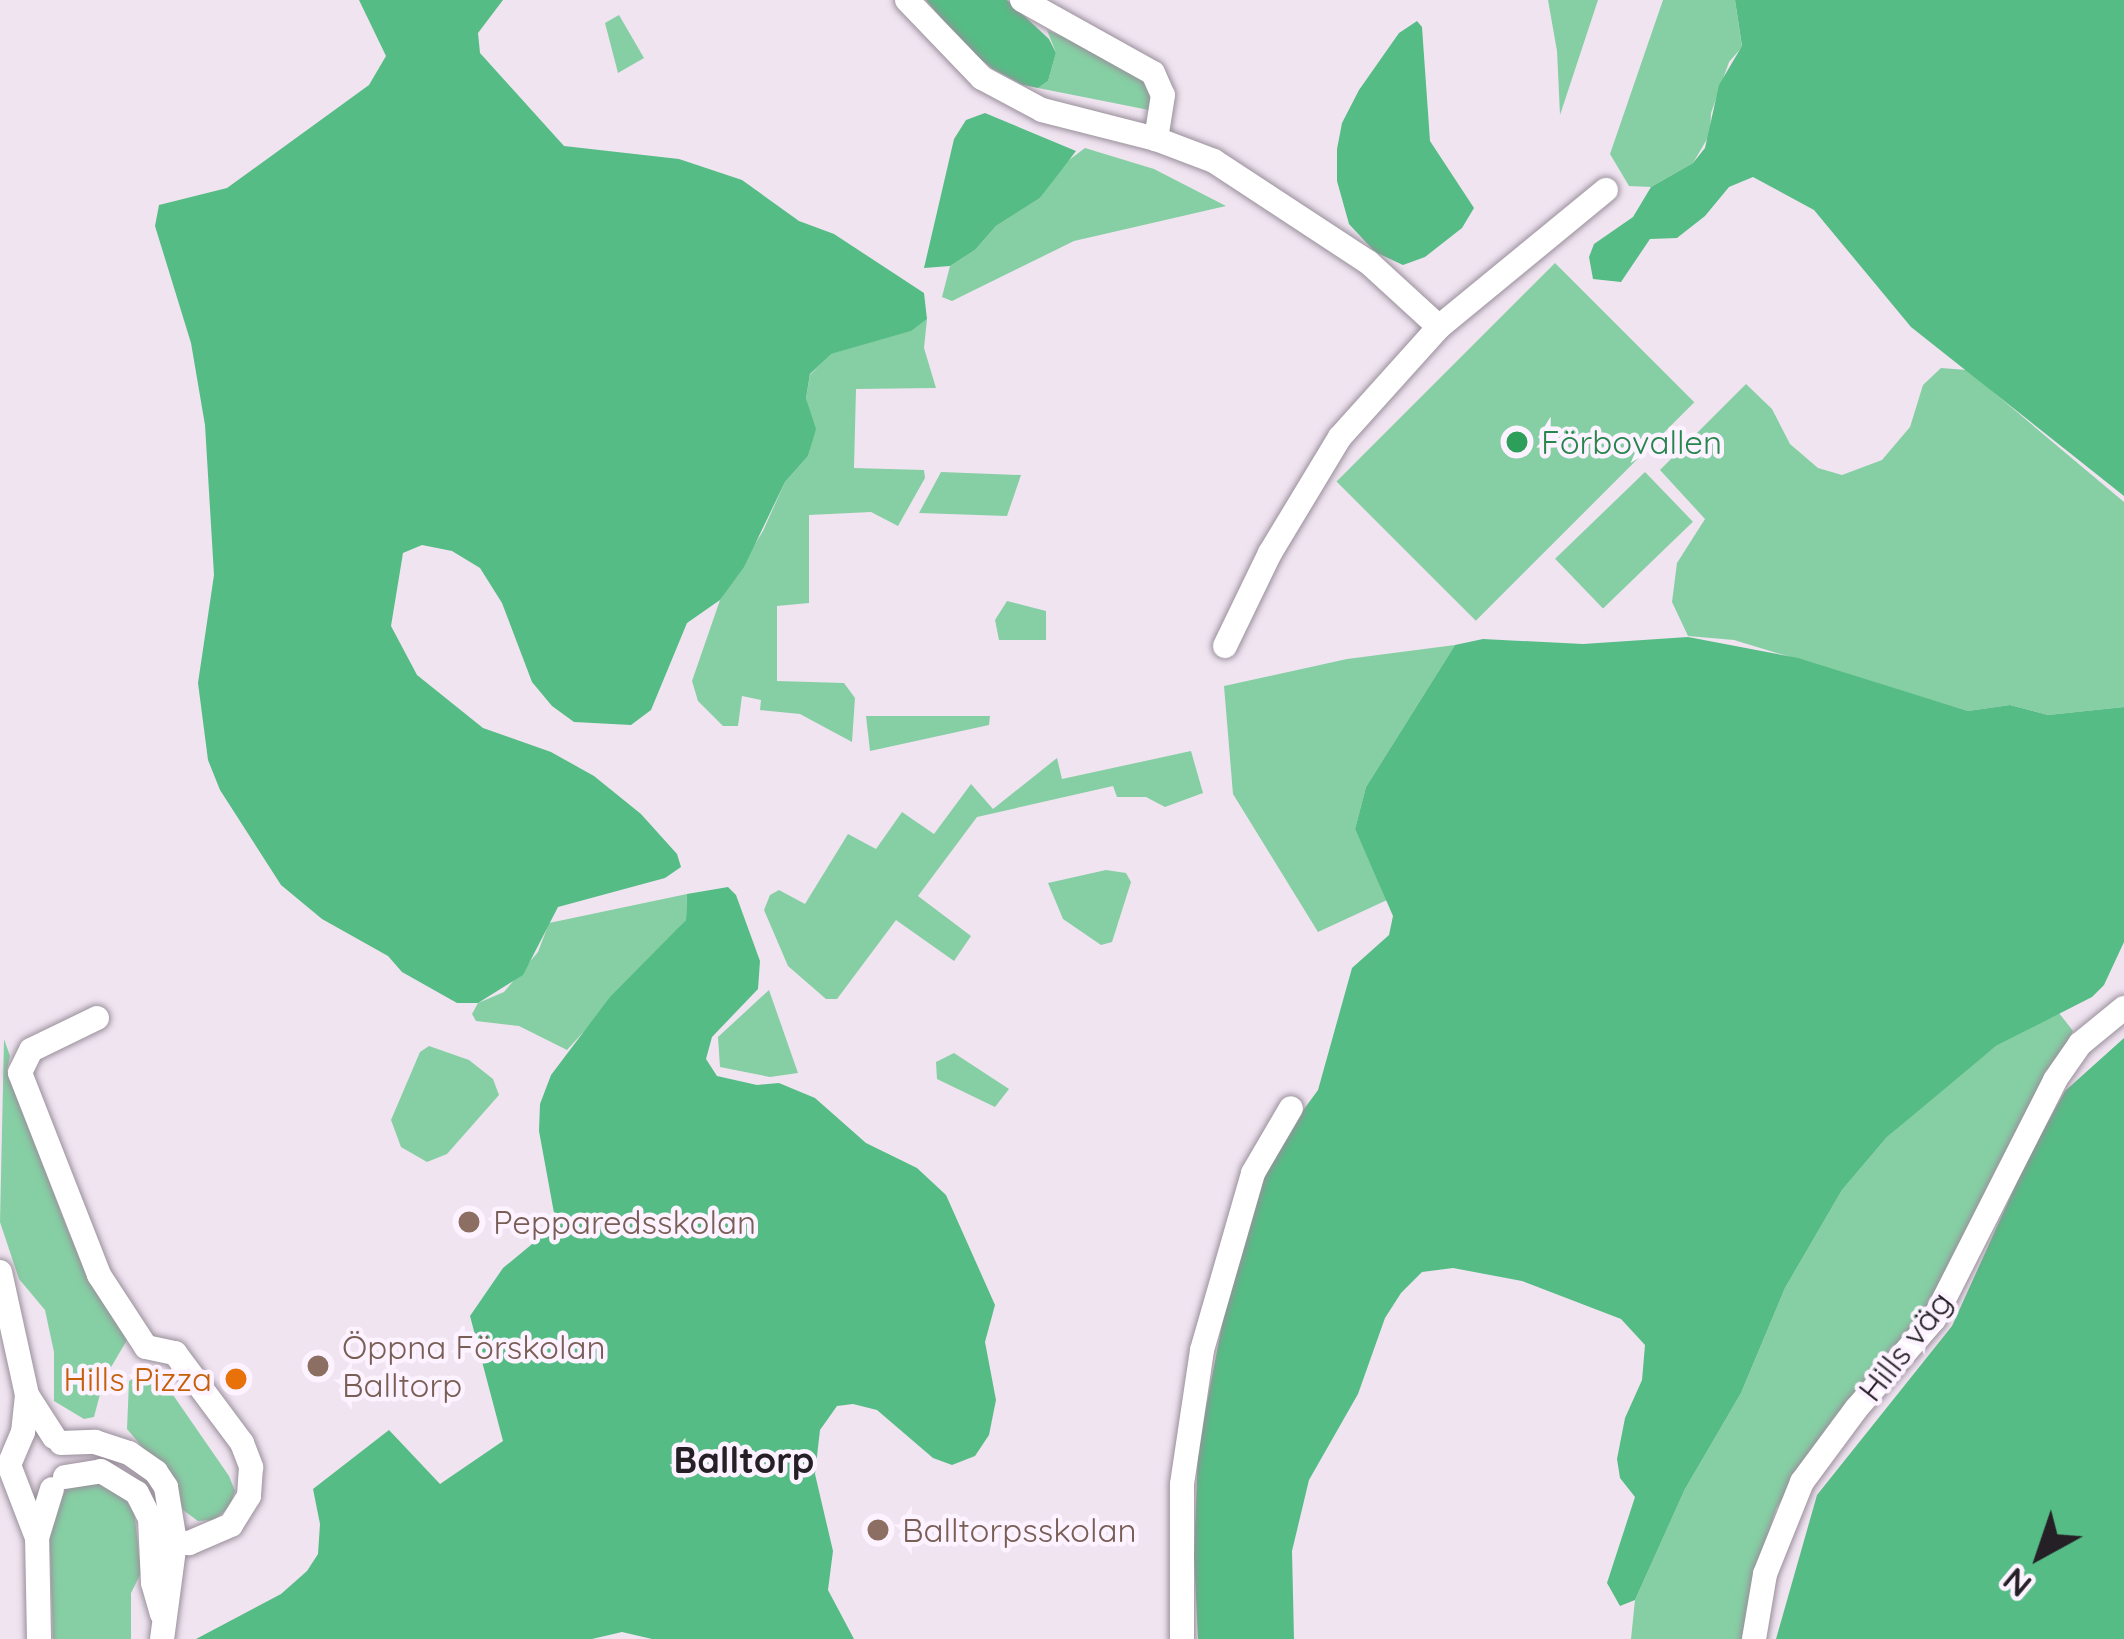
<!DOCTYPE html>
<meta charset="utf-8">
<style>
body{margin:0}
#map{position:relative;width:2124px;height:1639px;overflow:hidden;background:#f0e4f1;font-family:Quicksand,sans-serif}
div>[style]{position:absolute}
.green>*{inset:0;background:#86cfa4;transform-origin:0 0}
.forest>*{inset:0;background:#56bc85}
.roads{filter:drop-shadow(0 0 3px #998f9b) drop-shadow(0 0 3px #998f9b)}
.minor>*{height:24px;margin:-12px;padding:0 12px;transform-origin:12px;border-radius:12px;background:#fff}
.dots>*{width:33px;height:33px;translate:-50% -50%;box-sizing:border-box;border:6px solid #fdf2ff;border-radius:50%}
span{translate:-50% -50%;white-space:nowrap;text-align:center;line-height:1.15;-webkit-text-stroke:9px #fdf2ff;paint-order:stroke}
.leisure-label{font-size:33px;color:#27864d}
.left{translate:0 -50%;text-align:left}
.education-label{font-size:33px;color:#785e54}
.street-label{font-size:33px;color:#242025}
.food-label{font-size:33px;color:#c56008}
.right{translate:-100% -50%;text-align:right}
.neighbourhood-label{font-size:36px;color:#242025;font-weight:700}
.north{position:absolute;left:1980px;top:1495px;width:120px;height:120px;-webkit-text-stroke:9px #fdf2ff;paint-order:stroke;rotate:220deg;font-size:33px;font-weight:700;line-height:48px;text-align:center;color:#242025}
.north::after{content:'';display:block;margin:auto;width:42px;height:54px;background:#242025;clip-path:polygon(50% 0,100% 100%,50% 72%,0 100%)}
</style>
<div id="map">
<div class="green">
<div style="clip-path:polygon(1548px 0,1598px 0,1560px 115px,1557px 51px)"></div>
<div style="clip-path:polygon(1663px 0,1735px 0,1742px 47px,1729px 62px,1711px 113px,1710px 134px,1693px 163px,1651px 187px,1629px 186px,1610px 154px)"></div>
<div style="clip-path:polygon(619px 15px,644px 58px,618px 73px,605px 23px)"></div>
<div style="clip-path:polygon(1047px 30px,1128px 64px,1152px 88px,1149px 110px,1038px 88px,1048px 81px,1056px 53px)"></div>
<div style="clip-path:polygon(1085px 148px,1154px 169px,1226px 206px,1074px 241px,952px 301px,942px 297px,950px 266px,975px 250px,996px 226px,1040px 198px,1065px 163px)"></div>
<div style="left:1555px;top:263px;width:197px;height:309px;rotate:45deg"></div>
<div style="clip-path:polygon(927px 319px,924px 348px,936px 388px,856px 389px,854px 468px,924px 470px,925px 478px,898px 526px,871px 512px,809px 515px,809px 603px,777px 606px,777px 681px,844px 683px,855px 698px,852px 742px,800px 714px,760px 710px,761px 700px,742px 696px,738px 726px,723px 726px,698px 701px,692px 681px,720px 600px,763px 531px,785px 482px,808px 456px,815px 429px,806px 398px,810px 375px,830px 354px,910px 331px)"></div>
<div style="clip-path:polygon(1941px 368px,1967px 370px,2124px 502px,2124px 707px,2048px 715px,2010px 705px,1968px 711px,1734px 640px,1688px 636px,1672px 602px,1677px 563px,1705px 519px,1660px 470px,1746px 384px,1772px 409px,1790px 444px,1818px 468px,1842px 475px,1882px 460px,1910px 427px,1923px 385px)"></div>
<div style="clip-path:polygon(941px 472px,1021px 475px,1007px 516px,919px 513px)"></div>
<div style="left:1645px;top:472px;width:69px;height:125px;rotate:46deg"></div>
<div style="clip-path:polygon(1007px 601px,1046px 611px,1046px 640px,999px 640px,995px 620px)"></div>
<div style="clip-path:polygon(1455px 645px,1366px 787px,1355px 829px,1387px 900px,1318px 932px,1233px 794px,1224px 686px,1347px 659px)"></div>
<div style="clip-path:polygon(866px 716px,990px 716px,989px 725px,870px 751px)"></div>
<div style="clip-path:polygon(1191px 751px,1203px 793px,1165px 807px,1146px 797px,1117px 797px,1113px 786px,977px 817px,918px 896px,971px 936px,954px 961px,896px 920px,837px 999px,826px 999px,788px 966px,764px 910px,770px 895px,779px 890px,805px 904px,848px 834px,876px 849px,902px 812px,934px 834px,971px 784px,993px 809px,1057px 758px,1062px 779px)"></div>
<div style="clip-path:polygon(1106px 870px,1126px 873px,1131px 882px,1112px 942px,1101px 945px,1063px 919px,1048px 883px)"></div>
<div style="clip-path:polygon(687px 894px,686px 920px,567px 1050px,519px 1026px,476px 1021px,472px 1014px,478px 1003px,504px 992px,538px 952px,549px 923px)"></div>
<div style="clip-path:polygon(769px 990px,798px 1073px,770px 1077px,720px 1067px,718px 1037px)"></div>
<div style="clip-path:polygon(2059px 1013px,2073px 1031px,2069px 1040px,1996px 1169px,1954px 1260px,1920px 1318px,1833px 1419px,1776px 1509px,1755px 1575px,1744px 1639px,1631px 1639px,1635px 1600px,1685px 1489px,1741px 1393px,1785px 1288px,1842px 1190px,1887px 1137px,1941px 1090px,1996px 1046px)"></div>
<div style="clip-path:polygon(4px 1039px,10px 1056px,7px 1071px,69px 1233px,92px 1282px,130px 1335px,104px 1379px,94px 1417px,84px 1419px,54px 1401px,54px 1352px,45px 1310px,19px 1279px,0 1222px)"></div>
<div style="clip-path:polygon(429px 1046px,469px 1060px,493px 1079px,499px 1095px,447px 1154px,427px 1162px,401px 1147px,391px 1120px,420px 1052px)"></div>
<div style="clip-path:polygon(954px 1053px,1009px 1089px,995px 1107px,937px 1079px,936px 1062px)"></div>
<div style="clip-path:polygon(148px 1371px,162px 1379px,229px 1476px,235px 1491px,230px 1506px,214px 1520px,198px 1521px,183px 1510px,171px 1481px,127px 1429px,129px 1381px)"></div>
<div style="clip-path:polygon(97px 1478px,120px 1489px,134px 1509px,141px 1573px,131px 1593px,131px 1639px,53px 1639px,49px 1517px,67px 1488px)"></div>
</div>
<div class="forest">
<div style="clip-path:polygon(359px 0,503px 0,478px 33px,480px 53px,564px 146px,679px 159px,742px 180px,799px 221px,834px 234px,924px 293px,927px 319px,911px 331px,831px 354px,810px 374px,806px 398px,816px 429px,808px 456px,785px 482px,744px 567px,720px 600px,687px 623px,651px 710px,631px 725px,574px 722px,552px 706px,532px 682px,502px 603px,480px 568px,452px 551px,422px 545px,403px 553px,391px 626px,417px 675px,483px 728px,551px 752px,594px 776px,641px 814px,677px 854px,681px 867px,665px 878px,558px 907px,523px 975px,478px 1003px,457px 1003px,402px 972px,388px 956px,322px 919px,281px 885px,220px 790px,208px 760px,198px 683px,214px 575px,205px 425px,191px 343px,155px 226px,159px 205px,227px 188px,369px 85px,386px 56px)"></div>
<div style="clip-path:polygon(926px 0,1007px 0,1049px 39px,1056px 53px,1048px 81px,1038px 88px,1023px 85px,993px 69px,966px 48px)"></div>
<div style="clip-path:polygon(1735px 0,2124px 0,2124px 496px,1911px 327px,1814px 210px,1753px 177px,1729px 187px,1705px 216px,1677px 238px,1650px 239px,1621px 282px,1593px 279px,1589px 257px,1594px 244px,1633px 217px,1651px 187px,1693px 163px,1705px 148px,1719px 85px,1742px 46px)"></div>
<div style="clip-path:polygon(1417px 21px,1422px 27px,1430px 141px,1474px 208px,1462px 228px,1425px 257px,1403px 265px,1375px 252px,1349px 224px,1337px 181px,1337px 149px,1342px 123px,1359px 90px,1399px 33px)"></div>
<div style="clip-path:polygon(985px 113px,1076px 151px,1040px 198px,996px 226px,975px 250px,950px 266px,924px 268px,954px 139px,966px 120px)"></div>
<div style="clip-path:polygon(1688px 637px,1798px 658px,1968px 711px,2010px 705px,2048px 715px,2124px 707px,2124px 942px,2104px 985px,2092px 997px,1996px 1046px,1887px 1137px,1842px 1190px,1785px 1288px,1741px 1393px,1685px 1489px,1635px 1600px,1620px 1606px,1607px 1583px,1635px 1497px,1620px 1478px,1617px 1459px,1625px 1418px,1642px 1380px,1645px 1345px,1621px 1319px,1522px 1281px,1453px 1268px,1422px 1272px,1401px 1293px,1385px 1318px,1358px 1394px,1309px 1480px,1292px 1551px,1294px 1639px,1198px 1639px,1194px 1557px,1198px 1449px,1236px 1253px,1261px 1168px,1318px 1090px,1352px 968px,1389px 935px,1393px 916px,1355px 829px,1366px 787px,1455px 645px,1483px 639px,1583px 644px)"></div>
<div style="clip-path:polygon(728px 887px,736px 895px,760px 961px,758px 989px,712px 1037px,706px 1059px,717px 1076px,757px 1085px,779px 1083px,815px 1098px,866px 1143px,917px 1168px,946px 1195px,995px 1305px,985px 1342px,996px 1400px,989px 1435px,975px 1456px,952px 1465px,933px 1458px,877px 1410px,853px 1404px,837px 1406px,820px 1430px,815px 1474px,833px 1551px,828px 1590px,854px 1639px,652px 1639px,622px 1632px,592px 1639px,196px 1639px,281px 1594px,307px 1571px,318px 1554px,320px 1524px,313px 1489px,389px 1430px,440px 1484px,503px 1441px,470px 1316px,503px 1268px,543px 1235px,554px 1213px,539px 1131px,540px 1104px,551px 1075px,610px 997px,686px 920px,687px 894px)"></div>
<div style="clip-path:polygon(2124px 1038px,2124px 1639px,1776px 1639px,1817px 1495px,1952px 1326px,2028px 1158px,2065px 1091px)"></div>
</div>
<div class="roads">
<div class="minor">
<div style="left:907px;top:0;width:108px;rotate:46.1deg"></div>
<div style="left:982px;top:78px;width:68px;rotate:28.1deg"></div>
<div style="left:1042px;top:110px;width:118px;rotate:14.3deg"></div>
<div style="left:1156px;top:139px;width:62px;rotate:20.8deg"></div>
<div style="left:1214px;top:161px;width:184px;rotate:33.3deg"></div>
<div style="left:1368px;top:262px;width:96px;rotate:42.5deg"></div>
<div style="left:1022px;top:0;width:150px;rotate:29.1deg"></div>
<div style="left:1153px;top:73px;width:24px;rotate:66deg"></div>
<div style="left:1163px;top:95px;width:45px;rotate:99deg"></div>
<div style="left:1225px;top:646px;width:103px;rotate:-64.2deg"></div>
<div style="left:1270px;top:553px;width:135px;rotate:-58.9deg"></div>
<div style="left:1340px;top:437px;width:148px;rotate:-48deg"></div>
<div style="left:1439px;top:327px;width:216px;rotate:-39.4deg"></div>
<div style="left:97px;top:1018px;width:73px;rotate:154.1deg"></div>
<div style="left:31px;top:1050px;width:25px;rotate:116deg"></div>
<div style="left:20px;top:1073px;width:217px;rotate:68.6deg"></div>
<div style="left:99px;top:1275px;width:86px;rotate:56.9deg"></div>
<div style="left:146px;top:1347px;width:30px;rotate:12deg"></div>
<div style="left:175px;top:1353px;width:112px;rotate:53.3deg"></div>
<div style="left:242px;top:1443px;width:26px;rotate:69deg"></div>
<div style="left:251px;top:1467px;width:29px;rotate:94deg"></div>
<div style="left:249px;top:1496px;width:34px;rotate:122deg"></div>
<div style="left:231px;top:1525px;width:46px;rotate:156.8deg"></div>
<div style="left:189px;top:1543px;width:37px;rotate:-178deg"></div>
<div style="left:0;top:1272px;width:126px;rotate:77.6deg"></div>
<div style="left:27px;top:1395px;width:37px;rotate:96deg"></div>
<div style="left:23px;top:1432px;width:36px;rotate:113deg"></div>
<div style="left:9px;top:1465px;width:78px;rotate:69deg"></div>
<div style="left:27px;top:1395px;width:50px;rotate:57.3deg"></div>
<div style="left:61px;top:1443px;width:34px;rotate:-2deg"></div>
<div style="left:95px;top:1442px;width:36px;rotate:18deg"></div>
<div style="left:129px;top:1453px;width:33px;rotate:35deg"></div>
<div style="left:156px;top:1472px;width:18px;rotate:56deg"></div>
<div style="left:166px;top:1487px;width:56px;rotate:80.7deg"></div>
<div style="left:175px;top:1542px;width:98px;rotate:97.6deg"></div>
<div style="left:65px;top:1477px;width:36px;rotate:-9deg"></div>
<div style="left:101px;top:1471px;width:42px;rotate:31.4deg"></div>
<div style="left:137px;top:1493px;width:29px;rotate:63deg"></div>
<div style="left:150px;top:1519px;width:64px;rotate:87.3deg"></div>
<div style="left:153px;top:1583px;width:32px;rotate:74deg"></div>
<div style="left:39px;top:1639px;width:101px;rotate:-91.1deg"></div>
<div style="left:37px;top:1538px;width:51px;rotate:-73deg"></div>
<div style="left:1182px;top:1639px;width:155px;rotate:-90deg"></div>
<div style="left:1182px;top:1484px;width:135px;rotate:-81.5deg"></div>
<div style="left:1202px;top:1350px;width:184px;rotate:-73.9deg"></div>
<div style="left:1253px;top:1173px;width:75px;rotate:-59.7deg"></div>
<div style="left:1754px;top:1639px;width:66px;rotate:-80.4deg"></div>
<div style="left:1765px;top:1574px;width:99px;rotate:-68.1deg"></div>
<div style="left:1802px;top:1482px;width:91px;rotate:-53.5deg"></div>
<div style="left:1856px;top:1409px;width:119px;rotate:-49.1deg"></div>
<div style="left:1934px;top:1319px;width:268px;rotate:-63.1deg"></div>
<div style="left:2055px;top:1080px;width:44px;rotate:-55.2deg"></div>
<div style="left:2080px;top:1044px;width:57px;rotate:-39.3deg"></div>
</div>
</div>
<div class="dots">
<div style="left:1517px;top:442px;background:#2e9e5b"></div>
<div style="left:469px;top:1222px;background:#8d6e63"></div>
<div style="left:318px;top:1366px;background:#8d6e63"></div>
<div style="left:236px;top:1379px;background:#e8710a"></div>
<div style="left:878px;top:1530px;background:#8d6e63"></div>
</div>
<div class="leisure-label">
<span class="left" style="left:1541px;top:442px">Förbovallen</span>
</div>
<div class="education-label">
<span class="left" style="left:493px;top:1222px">Pepparedsskolan</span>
<span class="left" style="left:342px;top:1366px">Öppna Förskolan<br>Balltorp</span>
<span class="left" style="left:902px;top:1530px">Balltorpsskolan</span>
</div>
<div class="street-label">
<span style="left:1905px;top:1346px;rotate:-52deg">Hills väg</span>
</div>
<div class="food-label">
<span class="right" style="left:212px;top:1379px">Hills Pizza</span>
</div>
<div class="neighbourhood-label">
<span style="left:744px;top:1460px">Balltorp</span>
</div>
<div class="north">N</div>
</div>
